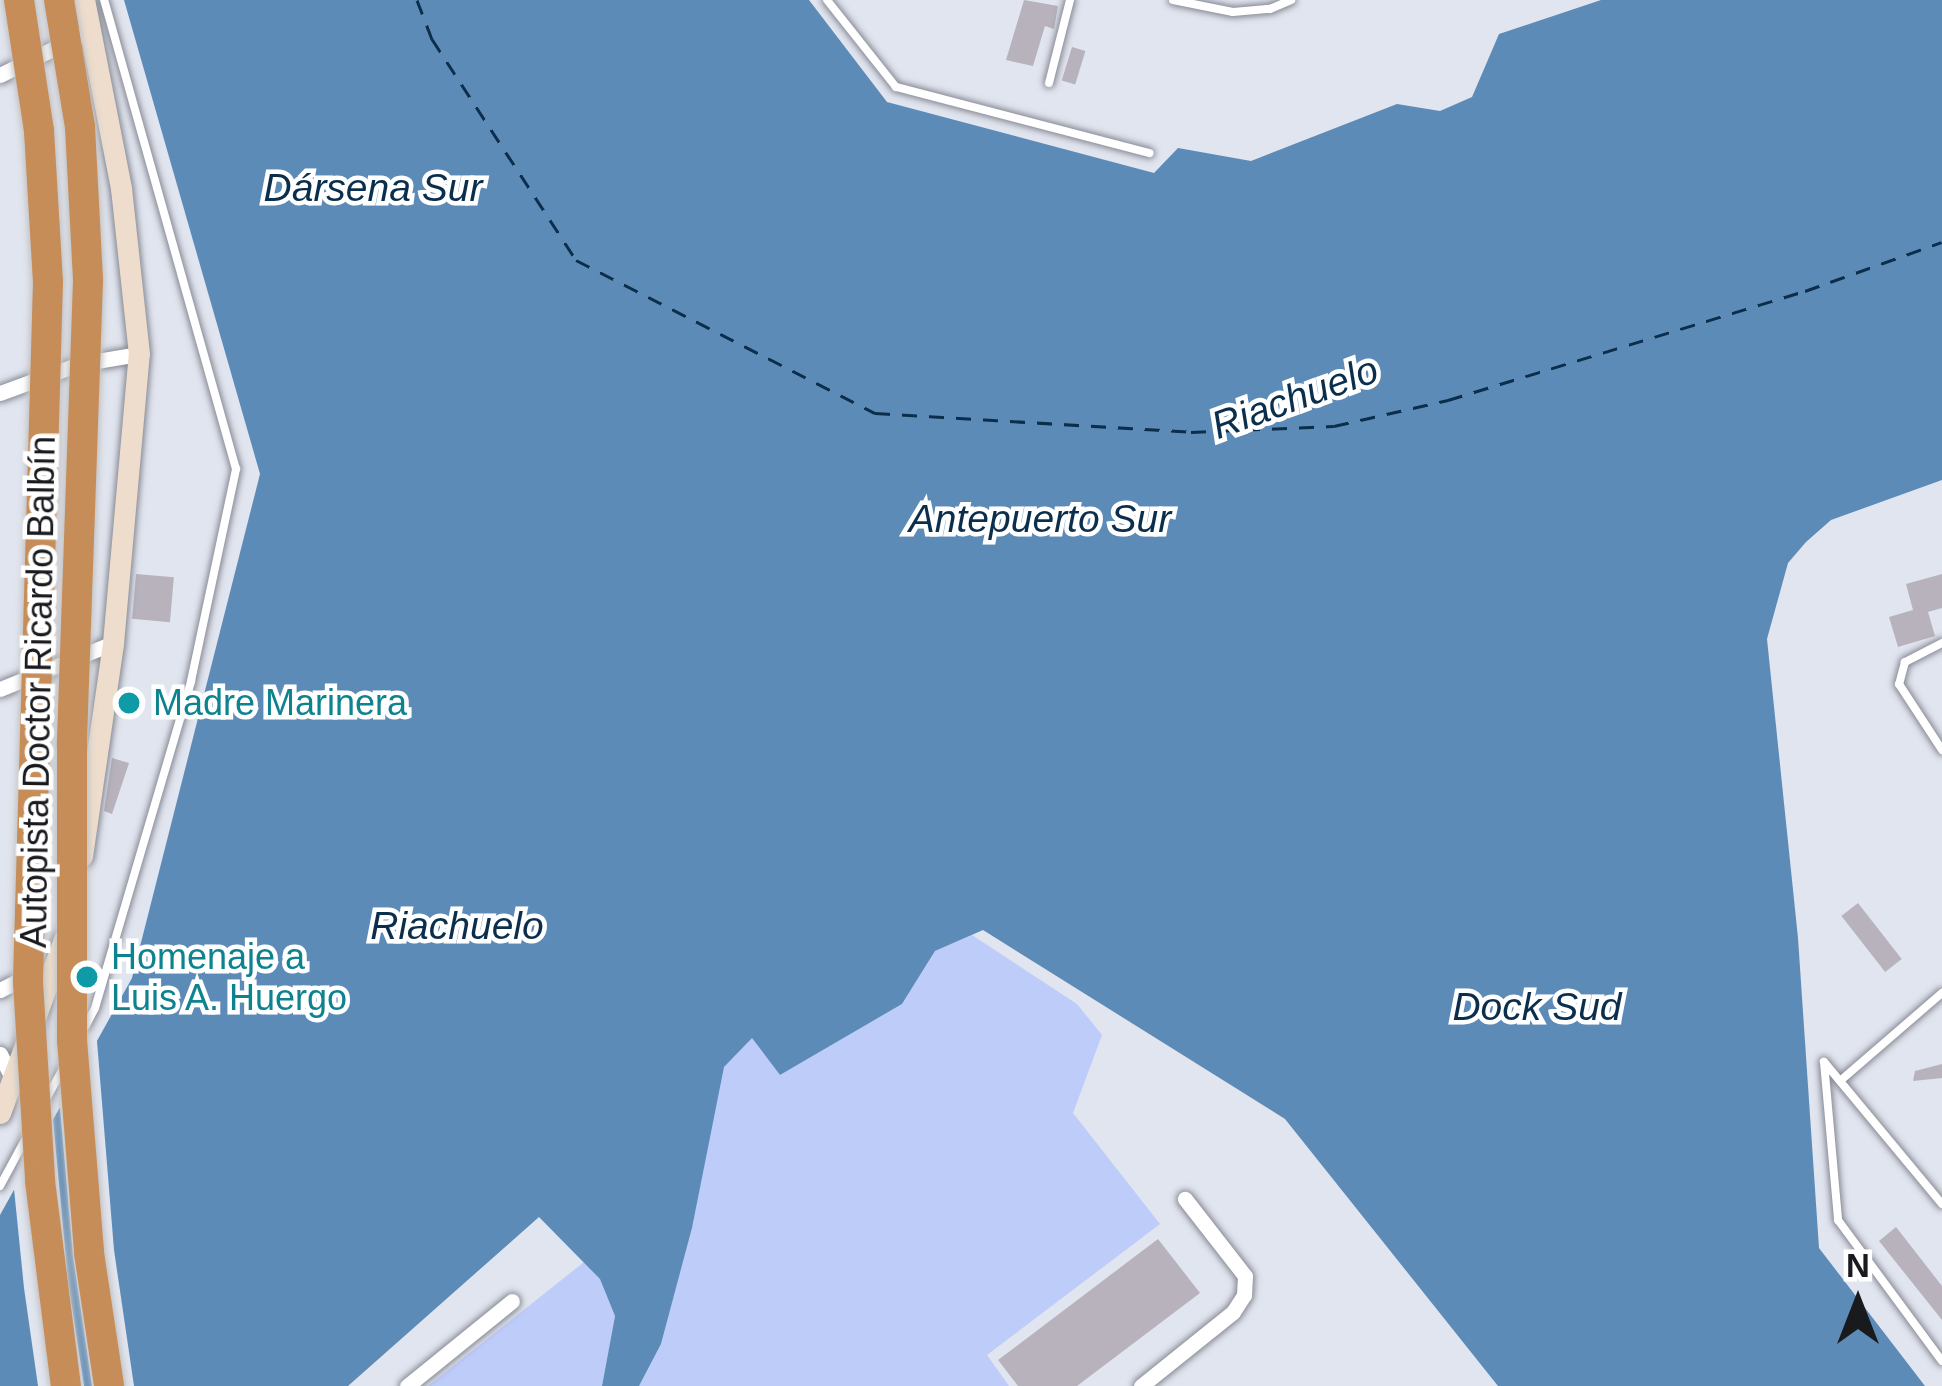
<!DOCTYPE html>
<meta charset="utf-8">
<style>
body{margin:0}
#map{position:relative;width:1942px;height:1386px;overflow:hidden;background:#e1e5ef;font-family:Arial,sans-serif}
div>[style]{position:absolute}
.green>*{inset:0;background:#beccfa}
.water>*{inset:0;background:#5d8bb7}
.pier>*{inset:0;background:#e1e5ef}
.ferry>*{height:3px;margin-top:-1.5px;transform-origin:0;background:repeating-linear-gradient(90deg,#0a2e4c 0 15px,transparent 0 27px)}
.building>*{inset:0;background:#b7b2bc;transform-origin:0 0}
.roads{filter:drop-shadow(0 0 3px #888b95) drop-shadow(0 0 3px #888b95)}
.service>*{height:8px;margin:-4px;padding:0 4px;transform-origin:4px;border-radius:4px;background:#fff}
.minor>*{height:15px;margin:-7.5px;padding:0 7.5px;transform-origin:7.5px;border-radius:7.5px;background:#fff}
.secondary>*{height:21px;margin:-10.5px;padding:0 10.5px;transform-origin:10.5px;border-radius:10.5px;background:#eeddcd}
.bridges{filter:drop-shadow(0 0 3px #c3c3c4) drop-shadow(0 0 3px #c3c3c4)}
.motorway-bridge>*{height:30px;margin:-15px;padding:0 15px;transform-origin:15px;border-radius:15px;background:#c68d59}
.dots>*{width:33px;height:33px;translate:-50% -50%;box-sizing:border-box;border:6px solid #fff;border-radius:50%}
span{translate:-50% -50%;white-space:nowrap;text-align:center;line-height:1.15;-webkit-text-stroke:9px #fff;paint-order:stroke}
.street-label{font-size:36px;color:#191a1e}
.culture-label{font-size:36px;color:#0d838f}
.left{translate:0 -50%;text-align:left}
.water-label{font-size:39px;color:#0a2e4c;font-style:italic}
.north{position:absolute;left:1798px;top:1242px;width:120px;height:120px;-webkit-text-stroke:9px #fff;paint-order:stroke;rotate:0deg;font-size:33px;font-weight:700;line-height:48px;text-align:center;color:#191a1e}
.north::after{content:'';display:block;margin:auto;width:42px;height:54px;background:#191a1e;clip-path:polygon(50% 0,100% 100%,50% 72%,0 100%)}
</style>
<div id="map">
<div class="green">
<div style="clip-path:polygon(972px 935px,1077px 1004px,1102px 1035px,1073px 1113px,1160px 1224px,987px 1355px,1009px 1386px,639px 1386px,661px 1344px,692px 1228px,723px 1067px,752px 1037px,780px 1075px,902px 1004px,935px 951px)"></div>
<div style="clip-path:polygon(584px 1262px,601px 1279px,615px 1316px,602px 1386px,428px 1386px)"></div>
</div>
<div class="water">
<div style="clip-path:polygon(124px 0,809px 0,887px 102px,1154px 173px,1178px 148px,1251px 161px,1397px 104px,1440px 111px,1472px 97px,1499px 34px,1601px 0,1942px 0,1942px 480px,1831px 520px,1806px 542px,1788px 563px,1767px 639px,1798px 938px,1819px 1248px,1925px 1386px,1498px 1386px,1285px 1119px,983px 930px,935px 951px,902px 1004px,780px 1075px,752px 1038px,724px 1067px,692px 1228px,661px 1344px,639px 1386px,602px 1386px,615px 1316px,600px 1279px,539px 1217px,348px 1386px,0 1386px,0 1215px,132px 978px,260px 474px)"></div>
</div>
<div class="pier">
<div style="clip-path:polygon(96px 1029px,114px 1250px,134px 1386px,92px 1386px,73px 1256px,59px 1097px)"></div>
<div style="clip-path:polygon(52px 1109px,68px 1281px,84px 1386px,38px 1386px,24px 1288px,13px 1179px)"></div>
</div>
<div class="ferry">
<div style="left:417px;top:0;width:42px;rotate:69deg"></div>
<div style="left:432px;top:39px;width:264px;rotate:56.9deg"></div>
<div style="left:576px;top:260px;width:336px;rotate:27.1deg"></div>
<div style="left:875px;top:413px;width:317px;rotate:3.4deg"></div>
<div style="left:1191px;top:432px;width:143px;rotate:-2.4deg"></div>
<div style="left:1334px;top:426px;width:117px;rotate:-12.8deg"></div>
<div style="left:1448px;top:400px;width:373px;rotate:-17deg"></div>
<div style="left:1805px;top:291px;width:145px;rotate:-19.7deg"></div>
</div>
<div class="building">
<div style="clip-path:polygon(1024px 0,1058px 6px,1054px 29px,1045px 26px,1033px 66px,1006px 60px)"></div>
<div style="left:1072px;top:47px;width:14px;height:35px;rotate:17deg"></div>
<div style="left:136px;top:574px;width:38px;height:45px;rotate:5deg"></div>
<div style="clip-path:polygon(1942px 574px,1942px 608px,1928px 612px,1935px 636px,1898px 647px,1889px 617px,1913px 610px,1906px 584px)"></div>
<div style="clip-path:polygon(112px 758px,129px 763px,112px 814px,104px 811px)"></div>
<div style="left:1858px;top:903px;width:71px;height:21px;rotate:52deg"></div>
<div style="clip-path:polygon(1942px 1064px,1942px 1078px,1913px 1081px,1915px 1071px)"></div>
<div style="clip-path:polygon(1896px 1227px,1942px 1286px,1942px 1320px,1879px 1241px)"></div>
<div style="clip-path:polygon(1158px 1239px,1200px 1293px,1077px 1386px,1018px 1386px,998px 1360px)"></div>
</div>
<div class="roads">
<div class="service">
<div style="left:827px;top:0;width:111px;rotate:51.6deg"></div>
<div style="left:896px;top:87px;width:262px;rotate:14.6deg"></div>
<div style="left:1173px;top:0;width:61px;rotate:11.3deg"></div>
<div style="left:1233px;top:12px;width:37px;rotate:-5deg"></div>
<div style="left:1270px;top:9px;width:23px;rotate:-23deg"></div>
<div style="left:1049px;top:83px;width:86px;rotate:-75.8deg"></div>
<div style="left:1942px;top:643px;width:42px;rotate:152.8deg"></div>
<div style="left:1905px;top:662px;width:23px;rotate:105deg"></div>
<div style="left:1899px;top:684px;width:79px;rotate:56.9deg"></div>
<div style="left:85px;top:1027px;width:21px;rotate:-62deg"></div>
<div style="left:95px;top:1008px;width:341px;rotate:-73.6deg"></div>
<div style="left:191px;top:681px;width:217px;rotate:-78deg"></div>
<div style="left:236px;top:469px;width:487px;rotate:-105.7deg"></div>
<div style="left:1840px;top:1081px;width:135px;rotate:-40.8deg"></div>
<div style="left:45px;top:1101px;width:39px;rotate:-61deg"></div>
<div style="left:0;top:1186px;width:57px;rotate:-61.6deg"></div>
<div style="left:1942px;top:1204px;width:185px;rotate:-129.7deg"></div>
<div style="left:1824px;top:1062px;width:159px;rotate:84.9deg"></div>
<div style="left:1838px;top:1220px;width:175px;rotate:53.6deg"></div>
</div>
<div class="minor">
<div style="left:0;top:75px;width:102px;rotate:-26.3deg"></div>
<div style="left:0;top:393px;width:84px;rotate:-20.2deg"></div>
<div style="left:79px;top:364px;width:61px;rotate:-9.5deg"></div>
<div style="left:0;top:689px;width:122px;rotate:-22.2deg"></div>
<div style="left:0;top:990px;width:31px;rotate:-27deg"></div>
<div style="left:0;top:1054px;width:30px;rotate:63deg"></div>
<div style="left:407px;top:1386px;width:135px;rotate:-39deg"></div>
<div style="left:1141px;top:1386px;width:118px;rotate:-38.8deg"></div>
<div style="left:1233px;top:1312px;width:20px;rotate:-57deg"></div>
<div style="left:1244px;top:1295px;width:19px;rotate:-87deg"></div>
<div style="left:1245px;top:1276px;width:98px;rotate:-127.9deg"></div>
</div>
<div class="secondary">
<div style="left:82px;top:856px;width:215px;rotate:-81.7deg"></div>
<div style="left:113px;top:643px;width:290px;rotate:-84.9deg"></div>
<div style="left:139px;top:354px;width:167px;rotate:-96.2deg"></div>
<div style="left:121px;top:188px;width:192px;rotate:-101.1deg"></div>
<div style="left:0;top:1113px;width:185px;rotate:-69.8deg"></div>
</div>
</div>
<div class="bridges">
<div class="motorway-bridge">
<div style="left:19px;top:0;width:133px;rotate:81.3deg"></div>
<div style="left:39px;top:131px;width:151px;rotate:86.6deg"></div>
<div style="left:48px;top:282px;width:700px;rotate:91.64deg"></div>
<div style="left:28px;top:982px;width:199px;rotate:86.5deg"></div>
<div style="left:40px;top:1181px;width:207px;rotate:82.8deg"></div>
<div style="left:59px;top:0;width:129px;rotate:80.6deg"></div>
<div style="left:80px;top:127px;width:154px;rotate:87deg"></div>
<div style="left:88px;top:281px;width:465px;rotate:92deg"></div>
<div style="left:72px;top:746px;width:294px;rotate:90deg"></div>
<div style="left:72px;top:1040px;width:214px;rotate:85.4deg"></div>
<div style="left:89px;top:1253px;width:134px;rotate:81.4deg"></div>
</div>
</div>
<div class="dots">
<div style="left:129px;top:703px;background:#0f9aa8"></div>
<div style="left:87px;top:977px;background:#0f9aa8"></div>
</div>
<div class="street-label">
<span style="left:38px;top:692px;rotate:-89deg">Autopista Doctor Ricardo Balbín</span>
</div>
<div class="culture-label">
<span class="left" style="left:153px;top:703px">Madre Marinera</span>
<span class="left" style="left:111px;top:977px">Homenaje a<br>Luis A. Huergo</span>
</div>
<div class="water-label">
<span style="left:373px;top:188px">Dársena Sur</span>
<span style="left:1295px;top:398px;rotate:-20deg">Riachuelo</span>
<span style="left:1040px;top:519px">Antepuerto Sur</span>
<span style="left:457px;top:926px">Riachuelo</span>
<span style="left:1537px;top:1007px">Dock Sud</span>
</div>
<div class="north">N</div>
</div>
